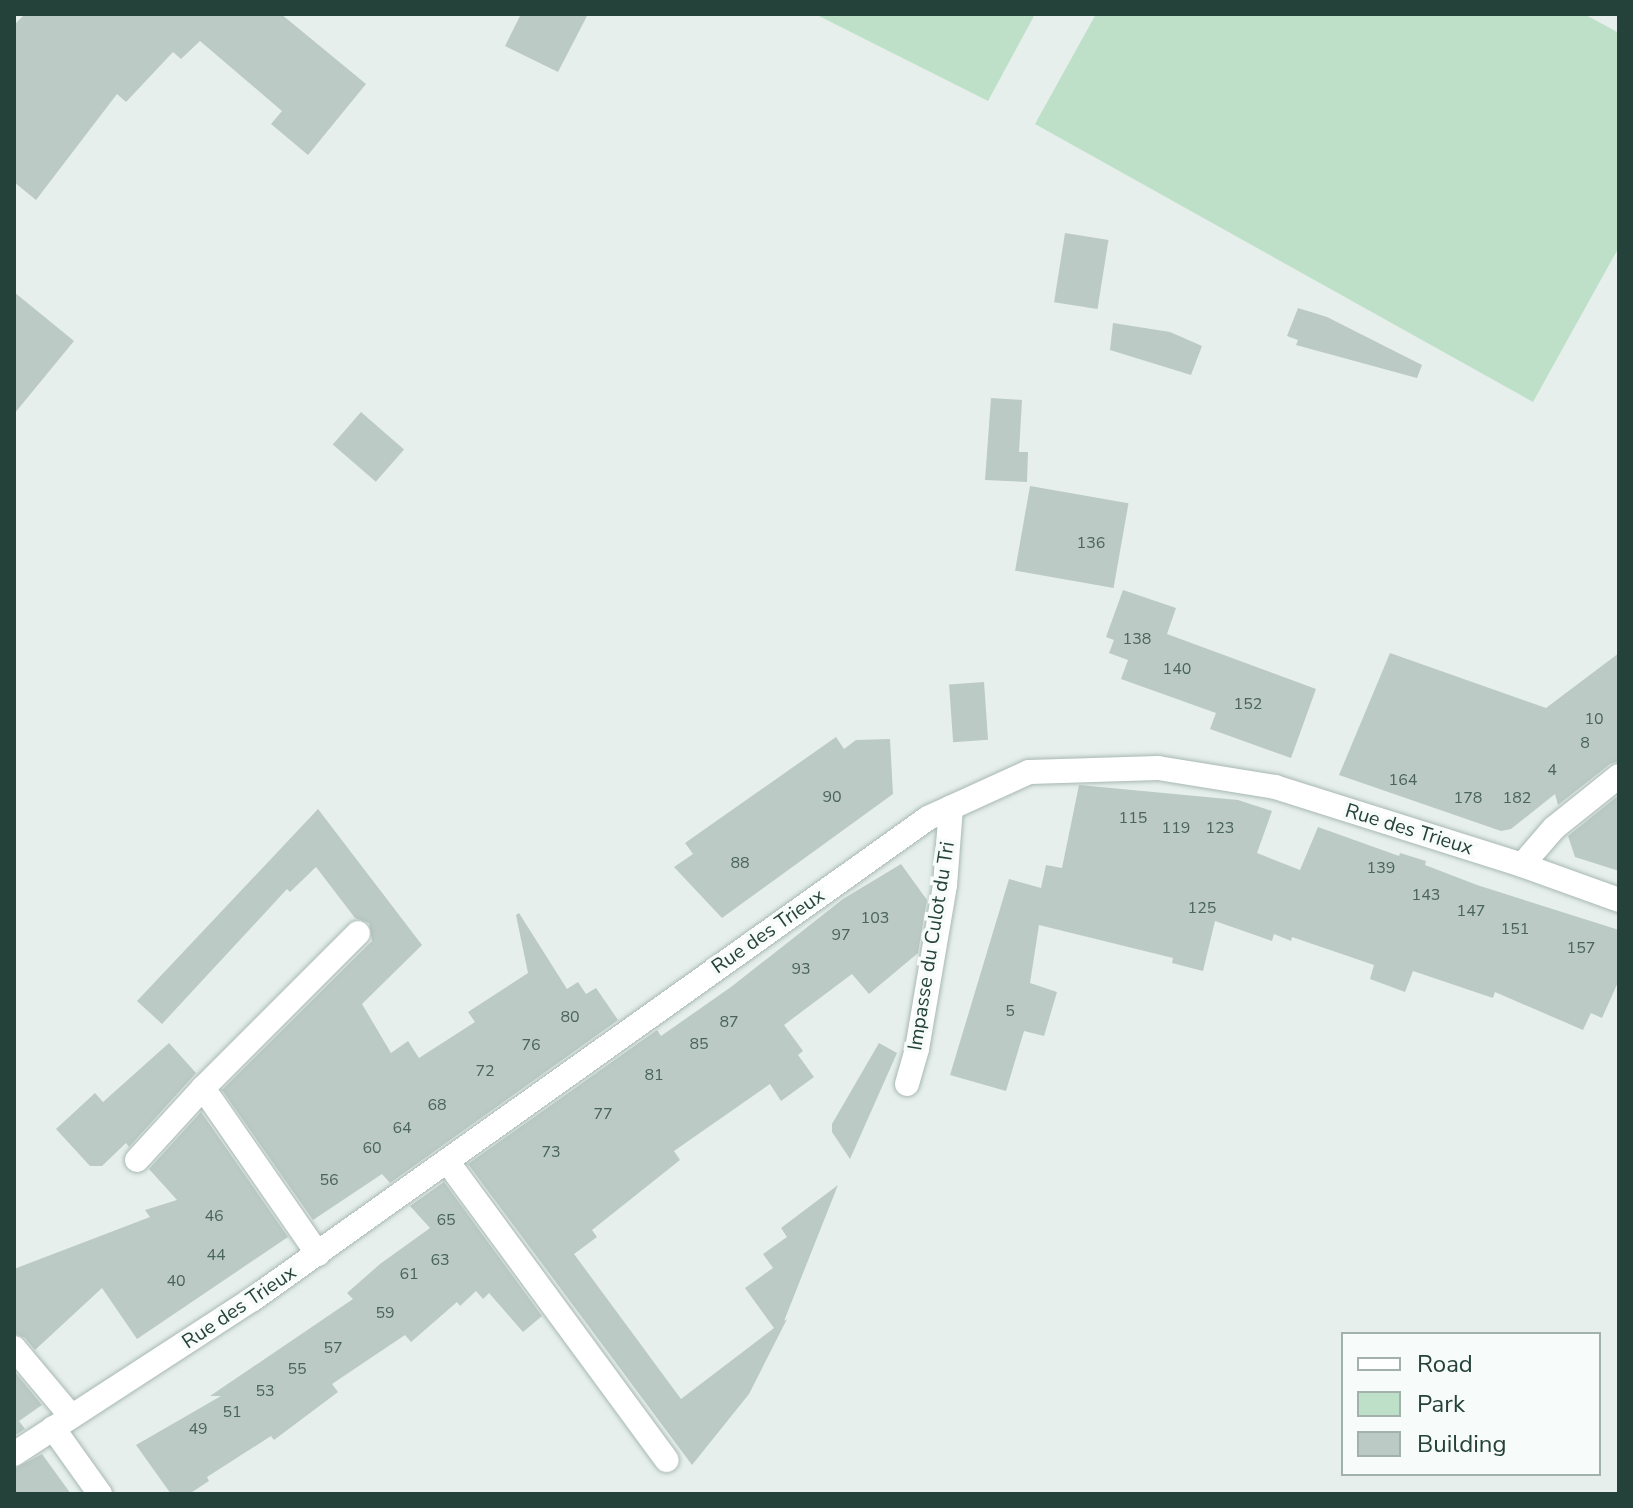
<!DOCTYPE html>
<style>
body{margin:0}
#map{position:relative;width:1633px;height:1508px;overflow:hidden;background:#e6efeb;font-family:"Nunito Sans",sans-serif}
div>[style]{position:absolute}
.green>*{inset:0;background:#bfe0c8}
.building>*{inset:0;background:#bbcac4;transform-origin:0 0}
.roads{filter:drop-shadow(0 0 2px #a8b8b2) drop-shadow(0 0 2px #a8b8b2)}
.minor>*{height:24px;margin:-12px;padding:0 12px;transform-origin:12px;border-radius:12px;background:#fff}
span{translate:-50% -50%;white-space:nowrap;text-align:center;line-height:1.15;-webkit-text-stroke:7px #f7fbf9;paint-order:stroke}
.number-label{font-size:16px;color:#4a645c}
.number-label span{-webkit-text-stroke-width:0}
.street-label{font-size:20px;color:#24423a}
.frame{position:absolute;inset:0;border:16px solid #24423a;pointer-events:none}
.legend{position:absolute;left:1341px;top:1332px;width:260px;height:144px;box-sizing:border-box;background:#f7fbf9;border:2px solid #a3b1ad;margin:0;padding:10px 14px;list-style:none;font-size:24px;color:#24423a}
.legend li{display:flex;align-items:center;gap:16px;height:40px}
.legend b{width:40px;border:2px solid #a3b1ad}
</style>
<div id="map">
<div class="green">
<div style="clip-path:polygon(815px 14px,1035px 14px,988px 101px)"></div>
<div style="clip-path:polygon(1096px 14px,1584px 14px,1619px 33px,1619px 247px,1533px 402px,1035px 124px)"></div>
</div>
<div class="building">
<div style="clip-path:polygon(25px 14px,281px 14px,366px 84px,308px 155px,271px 124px,282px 111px,200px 41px,181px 59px,173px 52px,126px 102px,117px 94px,36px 200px,14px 182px,14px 25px)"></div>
<div style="clip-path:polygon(521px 14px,588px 14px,558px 72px,505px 46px)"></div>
<div style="left:1065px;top:233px;width:44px;height:70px;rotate:9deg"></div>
<div style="clip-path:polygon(14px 292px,74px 341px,14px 414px)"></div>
<div style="clip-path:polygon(1298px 308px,1327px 317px,1422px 365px,1417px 378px,1296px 345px,1298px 340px,1287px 336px)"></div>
<div style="clip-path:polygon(1113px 323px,1170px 332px,1202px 346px,1191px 375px,1110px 350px)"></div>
<div style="clip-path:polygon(991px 398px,1022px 400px,1019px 452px,1028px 452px,1027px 482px,985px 480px)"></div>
<div style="left:361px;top:412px;width:57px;height:43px;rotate:41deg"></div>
<div style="left:1030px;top:486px;width:100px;height:86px;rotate:10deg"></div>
<div style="clip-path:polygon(1123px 590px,1176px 608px,1167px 634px,1316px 689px,1291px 758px,1210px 729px,1216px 713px,1121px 679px,1128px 660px,1109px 653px,1114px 640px,1106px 637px)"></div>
<div style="clip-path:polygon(1390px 653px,1546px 708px,1619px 653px,1619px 761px,1610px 764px,1558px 805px,1555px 794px,1511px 829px,1501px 831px,1339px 775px)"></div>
<div style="left:984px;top:682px;width:58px;height:35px;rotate:86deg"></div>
<div style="clip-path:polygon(836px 737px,844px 749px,856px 740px,890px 739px,893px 794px,722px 918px,674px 867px,693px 854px,685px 843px)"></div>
<div style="clip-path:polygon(1079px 785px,1238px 800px,1272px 811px,1257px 853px,1300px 870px,1318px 827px,1399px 856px,1400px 853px,1426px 861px,1425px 865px,1477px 885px,1619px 930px,1619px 980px,1602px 1018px,1591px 1013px,1583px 1030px,1495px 992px,1493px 998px,1413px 971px,1405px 992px,1370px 979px,1374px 965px,1292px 937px,1291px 941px,1274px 934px,1272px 941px,1215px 921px,1203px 971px,1172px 963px,1173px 958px,1039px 925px,1030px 983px,1057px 992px,1044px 1036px,1024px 1031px,1006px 1091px,950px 1075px,1009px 879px,1041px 888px,1046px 865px,1062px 868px)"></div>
<div style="clip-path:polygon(1619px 795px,1619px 871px,1575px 857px,1568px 836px)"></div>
<div style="clip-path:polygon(318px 809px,422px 945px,362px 1004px,391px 1053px,408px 1041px,419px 1058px,475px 1022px,468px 1012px,528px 973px,516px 915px,519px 913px,567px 989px,578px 982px,586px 994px,596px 988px,618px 1020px,390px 1183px,382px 1174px,313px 1220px,222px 1090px,372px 941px,369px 923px,355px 918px,316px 867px,290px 892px,287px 889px,162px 1024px,137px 1001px)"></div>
<div style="clip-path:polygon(901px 864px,927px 900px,918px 953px,869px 994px,852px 974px,784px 1025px,803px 1051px,798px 1055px,814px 1077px,781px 1101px,770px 1084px,674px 1151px,680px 1160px,592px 1230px,597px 1237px,574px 1254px,681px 1399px,774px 1328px,745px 1288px,773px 1268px,763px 1254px,787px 1237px,781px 1228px,838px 1185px,784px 1321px,787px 1319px,749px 1394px,692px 1465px,468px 1164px,657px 1030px,661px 1036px,731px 987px,843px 899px)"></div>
<div style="clip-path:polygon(169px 1043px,196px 1073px,129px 1147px,126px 1143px,102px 1166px,90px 1166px,56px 1129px,95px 1093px,103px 1102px)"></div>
<div style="clip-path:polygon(879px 1043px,897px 1053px,850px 1159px,832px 1132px,832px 1124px)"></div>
<div style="clip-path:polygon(201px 1112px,288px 1237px,137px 1339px,102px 1288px,35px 1350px,25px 1338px,14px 1333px,14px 1269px,150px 1217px,145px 1210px,177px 1200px,149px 1169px)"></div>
<div style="clip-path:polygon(444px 1182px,542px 1316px,523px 1332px,489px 1293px,483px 1299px,476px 1291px,460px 1306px,457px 1302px,411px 1342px,405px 1335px,332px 1384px,338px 1392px,274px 1440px,271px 1436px,207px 1477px,209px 1481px,189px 1494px,171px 1494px,136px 1445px,221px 1396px,210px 1396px,353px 1299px,347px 1293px,380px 1264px,430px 1228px,410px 1206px)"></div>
<div style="clip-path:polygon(14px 1371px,42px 1405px,19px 1421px,25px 1429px,14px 1436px)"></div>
<div style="clip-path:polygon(42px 1454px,71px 1494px,14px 1494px,14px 1469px)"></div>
</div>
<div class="roads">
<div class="minor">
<div style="left:1522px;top:865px;width:49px;rotate:-49.1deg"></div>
<div style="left:1554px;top:828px;width:83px;rotate:-38.7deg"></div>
<div style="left:907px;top:1084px;width:36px;rotate:-74deg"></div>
<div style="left:917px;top:1049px;width:166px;rotate:-80.3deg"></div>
<div style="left:945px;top:885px;width:78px;rotate:-85.6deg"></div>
<div style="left:203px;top:1088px;width:202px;rotate:55.3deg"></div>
<div style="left:137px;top:1160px;width:98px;rotate:-47.5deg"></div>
<div style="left:203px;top:1088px;width:219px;rotate:-45deg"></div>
<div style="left:447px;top:1161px;width:371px;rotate:53.7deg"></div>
<div style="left:14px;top:1348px;width:89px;rotate:50deg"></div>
<div style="left:53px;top:1428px;width:81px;rotate:54.5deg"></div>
<div style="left:14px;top:1454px;width:285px;rotate:-33deg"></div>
<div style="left:253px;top:1299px;width:829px;rotate:-35.47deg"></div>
<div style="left:928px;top:818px;width:111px;rotate:-24.5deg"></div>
<div style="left:1029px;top:772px;width:129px;rotate:-1.8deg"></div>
<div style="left:1158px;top:768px;width:119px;rotate:9.2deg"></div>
<div style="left:1275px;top:787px;width:259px;rotate:17.5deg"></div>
<div style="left:1522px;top:865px;width:103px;rotate:19.8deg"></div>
</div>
</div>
<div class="number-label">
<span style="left:1091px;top:543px">136</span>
<span style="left:1137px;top:639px">138</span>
<span style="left:1177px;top:669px">140</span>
<span style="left:1248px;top:704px">152</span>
<span style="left:1594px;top:719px">10</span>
<span style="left:1585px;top:743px">8</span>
<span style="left:1552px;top:770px">4</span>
<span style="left:1403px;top:780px">164</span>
<span style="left:832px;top:797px">90</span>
<span style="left:1468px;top:798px">178</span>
<span style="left:1517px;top:798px">182</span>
<span style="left:1133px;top:818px">115</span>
<span style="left:1176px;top:828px">119</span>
<span style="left:1220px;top:828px">123</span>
<span style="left:740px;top:863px">88</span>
<span style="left:1381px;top:868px">139</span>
<span style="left:1426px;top:895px">143</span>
<span style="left:1202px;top:908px">125</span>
<span style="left:1471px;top:911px">147</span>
<span style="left:875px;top:918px">103</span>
<span style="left:1515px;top:929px">151</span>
<span style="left:841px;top:935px">97</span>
<span style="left:1581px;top:948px">157</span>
<span style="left:801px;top:969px">93</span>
<span style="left:1010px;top:1011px">5</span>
<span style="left:570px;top:1017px">80</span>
<span style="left:729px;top:1022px">87</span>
<span style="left:699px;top:1044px">85</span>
<span style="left:531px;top:1045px">76</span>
<span style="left:485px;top:1071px">72</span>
<span style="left:654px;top:1075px">81</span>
<span style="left:437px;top:1105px">68</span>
<span style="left:603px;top:1114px">77</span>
<span style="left:402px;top:1128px">64</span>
<span style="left:372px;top:1148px">60</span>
<span style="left:551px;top:1152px">73</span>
<span style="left:329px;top:1180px">56</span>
<span style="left:214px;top:1216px">46</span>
<span style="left:446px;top:1220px">65</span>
<span style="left:216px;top:1255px">44</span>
<span style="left:440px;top:1260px">63</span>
<span style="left:409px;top:1274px">61</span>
<span style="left:176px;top:1281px">40</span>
<span style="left:385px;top:1313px">59</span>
<span style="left:333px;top:1348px">57</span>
<span style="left:297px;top:1369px">55</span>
<span style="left:265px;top:1391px">53</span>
<span style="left:232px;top:1412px">51</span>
<span style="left:198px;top:1429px">49</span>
</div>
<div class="street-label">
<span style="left:1409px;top:829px;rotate:17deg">Rue des Trieux</span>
<span style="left:768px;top:931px;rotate:-35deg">Rue des Trieux</span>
<span style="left:931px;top:946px;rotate:-81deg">Impasse du Culot du Tri</span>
<span style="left:239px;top:1307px;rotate:-34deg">Rue des Trieux</span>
</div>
<div class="frame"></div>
<ul class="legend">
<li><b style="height:10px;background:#fff"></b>Road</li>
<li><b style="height:22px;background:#bfe0c8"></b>Park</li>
<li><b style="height:22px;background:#bbcac4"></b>Building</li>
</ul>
</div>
